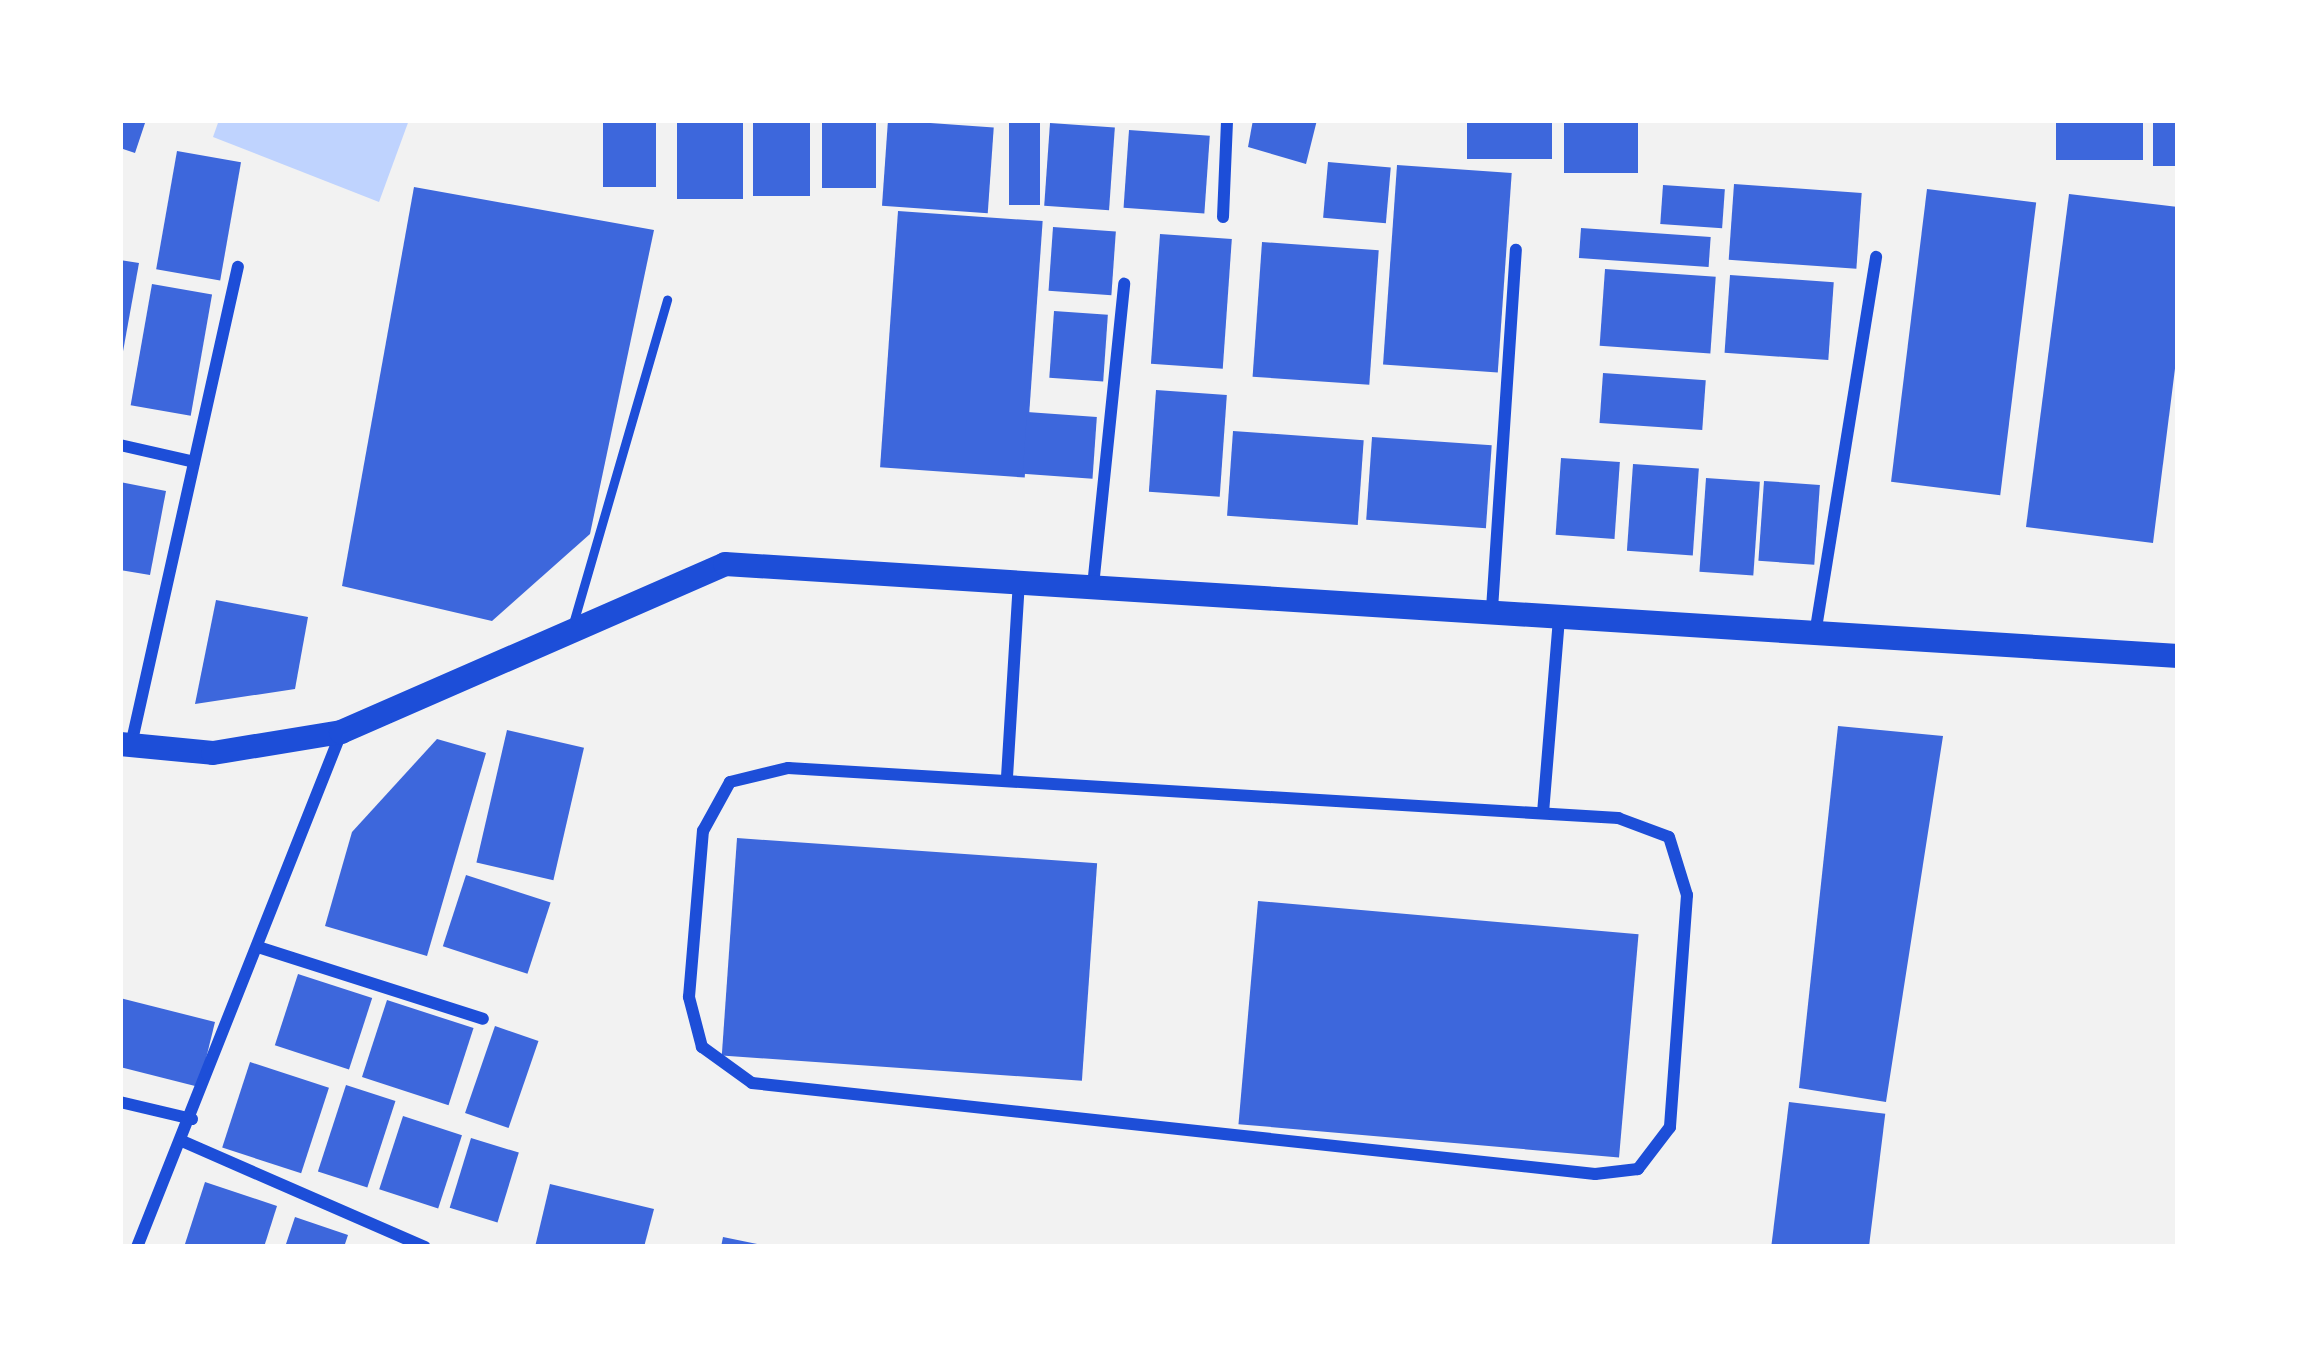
<!DOCTYPE html>
<style>
body{margin:0}
#map{position:relative;width:2298px;height:1367px;overflow:hidden;background:#f2f2f2;font-family:Montserrat,sans-serif}
div>[style]{position:absolute}
.water>*{inset:0;background:#bfd3fe}
.building>*{inset:0;background:#3d67dc;transform-origin:0 0}
.service>*{height:9px;margin:-4.5px;padding:0 4.5px;transform-origin:4.5px;border-radius:4.5px;background:#1d4ed8}
.minor>*{height:12px;margin:-6px;padding:0 6px;transform-origin:6px;border-radius:6px;background:#1d4ed8}
.secondary>*{height:24px;margin:-12px;padding:0 12px;transform-origin:12px;border-radius:12px;background:#1d4ed8}
span{translate:-50% -50%;white-space:nowrap;text-align:center;line-height:1.15;-webkit-text-stroke:12px #fff;paint-order:stroke}
.frame{position:absolute;inset:0;border:123px solid #fff;pointer-events:none}
</style>
<div id="map">
<div class="water">
<div style="clip-path:polygon(219px 120px,409px 120px,379px 202px,213px 137px)"></div>
</div>
<div class="building">
<div style="clip-path:polygon(120px 120px,146px 120px,135px 153px,120px 148px)"></div>
<div style="left:603px;top:120px;width:53px;height:67px"></div>
<div style="left:677px;top:120px;width:66px;height:79px"></div>
<div style="left:753px;top:120px;width:57px;height:76px"></div>
<div style="left:822px;top:120px;width:54px;height:68px"></div>
<div style="left:888px;top:120px;width:106px;height:86px;rotate:4deg"></div>
<div style="left:1009px;top:120px;width:31px;height:85px"></div>
<div style="clip-path:polygon(1253px 120px,1317px 120px,1306px 164px,1248px 147px)"></div>
<div style="left:1467px;top:120px;width:85px;height:39px"></div>
<div style="left:1564px;top:120px;width:74px;height:53px"></div>
<div style="left:2056px;top:120px;width:87px;height:40px"></div>
<div style="left:2153px;top:120px;width:25px;height:46px"></div>
<div style="left:1050px;top:123px;width:65px;height:83px;rotate:4deg"></div>
<div style="left:1129px;top:130px;width:81px;height:78px;rotate:4deg"></div>
<div style="left:177px;top:151px;width:65px;height:120px;rotate:10deg"></div>
<div style="left:1328px;top:162px;width:63px;height:56px;rotate:5deg"></div>
<div style="left:1397px;top:165px;width:115px;height:200px;rotate:4deg"></div>
<div style="left:1734px;top:184px;width:128px;height:76px;rotate:4deg"></div>
<div style="left:1663px;top:185px;width:62px;height:39px;rotate:4deg"></div>
<div style="clip-path:polygon(414px 187px,654px 230px,590px 534px,492px 621px,342px 586px)"></div>
<div style="left:1927px;top:189px;width:110px;height:295px;rotate:7deg"></div>
<div style="clip-path:polygon(2069px 194px,2178px 207px,2178px 345px,2153px 543px,2026px 527px)"></div>
<div style="left:898px;top:211px;width:145px;height:257px;rotate:4deg"></div>
<div style="left:1053px;top:227px;width:63px;height:64px;rotate:4deg"></div>
<div style="left:1581px;top:228px;width:130px;height:30px;rotate:4deg"></div>
<div style="left:1160px;top:234px;width:72px;height:130px;rotate:4deg"></div>
<div style="left:1262px;top:242px;width:117px;height:135px;rotate:4deg"></div>
<div style="clip-path:polygon(120px 260px,139px 263px,122px 357px,120px 356px)"></div>
<div style="left:1605px;top:269px;width:111px;height:77px;rotate:4deg"></div>
<div style="left:1730px;top:275px;width:104px;height:78px;rotate:4deg"></div>
<div style="left:152px;top:284px;width:61px;height:123px;rotate:10deg"></div>
<div style="left:1054px;top:311px;width:54px;height:67px;rotate:4deg"></div>
<div style="left:1603px;top:373px;width:103px;height:50px;rotate:4deg"></div>
<div style="left:1156px;top:390px;width:71px;height:102px;rotate:4deg"></div>
<div style="left:1027px;top:412px;width:70px;height:62px;rotate:4deg"></div>
<div style="left:1233px;top:431px;width:131px;height:85px;rotate:4deg"></div>
<div style="left:1372px;top:437px;width:120px;height:83px;rotate:4deg"></div>
<div style="left:1561px;top:458px;width:59px;height:77px;rotate:4deg"></div>
<div style="left:1633px;top:464px;width:66px;height:87px;rotate:4deg"></div>
<div style="left:1706px;top:478px;width:54px;height:94px;rotate:4deg"></div>
<div style="left:1764px;top:481px;width:56px;height:80px;rotate:4deg"></div>
<div style="clip-path:polygon(120px 482px,166px 491px,150px 575px,120px 570px)"></div>
<div style="clip-path:polygon(216px 600px,308px 617px,295px 689px,195px 704px)"></div>
<div style="clip-path:polygon(1838px 726px,1943px 736px,1886px 1102px,1799px 1088px)"></div>
<div style="left:507px;top:730px;width:79px;height:136px;rotate:13deg"></div>
<div style="clip-path:polygon(437px 739px,486px 753px,427px 956px,325px 926px,352px 832px)"></div>
<div style="left:737px;top:838px;width:361px;height:218px;rotate:4deg"></div>
<div style="left:466px;top:875px;width:89px;height:75px;rotate:18deg"></div>
<div style="left:1258px;top:901px;width:382px;height:224px;rotate:5deg"></div>
<div style="left:298px;top:974px;width:78px;height:75px;rotate:18deg"></div>
<div style="clip-path:polygon(120px 998px,215px 1022px,199px 1087px,120px 1067px)"></div>
<div style="left:387px;top:1000px;width:91px;height:81px;rotate:18deg"></div>
<div style="left:495px;top:1026px;width:46px;height:92px;rotate:19deg"></div>
<div style="left:250px;top:1062px;width:83px;height:90px;rotate:18deg"></div>
<div style="left:346px;top:1085px;width:52px;height:91px;rotate:18deg"></div>
<div style="left:1789px;top:1102px;width:97px;height:146px;rotate:7deg"></div>
<div style="left:403px;top:1116px;width:62px;height:77px;rotate:18deg"></div>
<div style="left:471px;top:1138px;width:50px;height:73px;rotate:17deg"></div>
<div style="clip-path:polygon(205px 1182px,277px 1206px,264px 1247px,184px 1247px)"></div>
<div style="clip-path:polygon(550px 1184px,654px 1209px,644px 1247px,535px 1247px)"></div>
<div style="clip-path:polygon(295px 1217px,348px 1235px,344px 1247px,285px 1247px)"></div>
<div style="clip-path:polygon(723px 1237px,762px 1245px,762px 1247px,721px 1247px)"></div>
</div>
<div class="service">
<div style="left:572px;top:627px;width:341px;rotate:-73.8deg"></div>
</div>
<div class="minor">
<div style="left:1223px;top:217px;width:97px;rotate:-87.6deg"></div>
<div style="left:120px;top:445px;width:76px;rotate:12.9deg"></div>
<div style="left:1093px;top:586px;width:304px;rotate:-84.1deg"></div>
<div style="left:1492px;top:609px;width:360px;rotate:-86.2deg"></div>
<div style="left:1816px;top:628px;width:376px;rotate:-80.8deg"></div>
<div style="left:131px;top:745px;width:490px;rotate:-77.4deg"></div>
<div style="left:788px;top:768px;width:832px;rotate:3.45deg"></div>
<div style="left:1618px;top:818px;width:54px;rotate:20.4deg"></div>
<div style="left:1669px;top:837px;width:61px;rotate:72.8deg"></div>
<div style="left:1687px;top:895px;width:233px;rotate:94.2deg"></div>
<div style="left:1670px;top:1127px;width:53px;rotate:127.3deg"></div>
<div style="left:1638px;top:1169px;width:43px;rotate:173.4deg"></div>
<div style="left:1595px;top:1174px;width:848px;rotate:-173.84deg"></div>
<div style="left:752px;top:1083px;width:62px;rotate:-144.2deg"></div>
<div style="left:702px;top:1047px;width:52px;rotate:-104.6deg"></div>
<div style="left:689px;top:997px;width:167px;rotate:-85.2deg"></div>
<div style="left:703px;top:831px;width:56px;rotate:-61.1deg"></div>
<div style="left:730px;top:782px;width:60px;rotate:-13.6deg"></div>
<div style="left:1007px;top:777px;width:195px;rotate:-86.5deg"></div>
<div style="left:1543px;top:813px;width:197px;rotate:-85.3deg"></div>
<div style="left:258px;top:947px;width:236px;rotate:17.7deg"></div>
<div style="left:120px;top:1102px;width:74px;rotate:13.3deg"></div>
<div style="left:182px;top:1141px;width:265px;rotate:23.6deg"></div>
<div style="left:137px;top:1247px;width:553px;rotate:-68.35deg"></div>
</div>
<div class="secondary">
<div style="left:120px;top:744px;width:93px;rotate:5.5deg"></div>
<div style="left:213px;top:753px;width:130px;rotate:-9.3deg"></div>
<div style="left:341px;top:732px;width:419px;rotate:-23.6deg"></div>
<div style="left:725px;top:564px;width:1456px;rotate:3.62deg"></div>
</div>
<div class="frame"></div>
</div>
